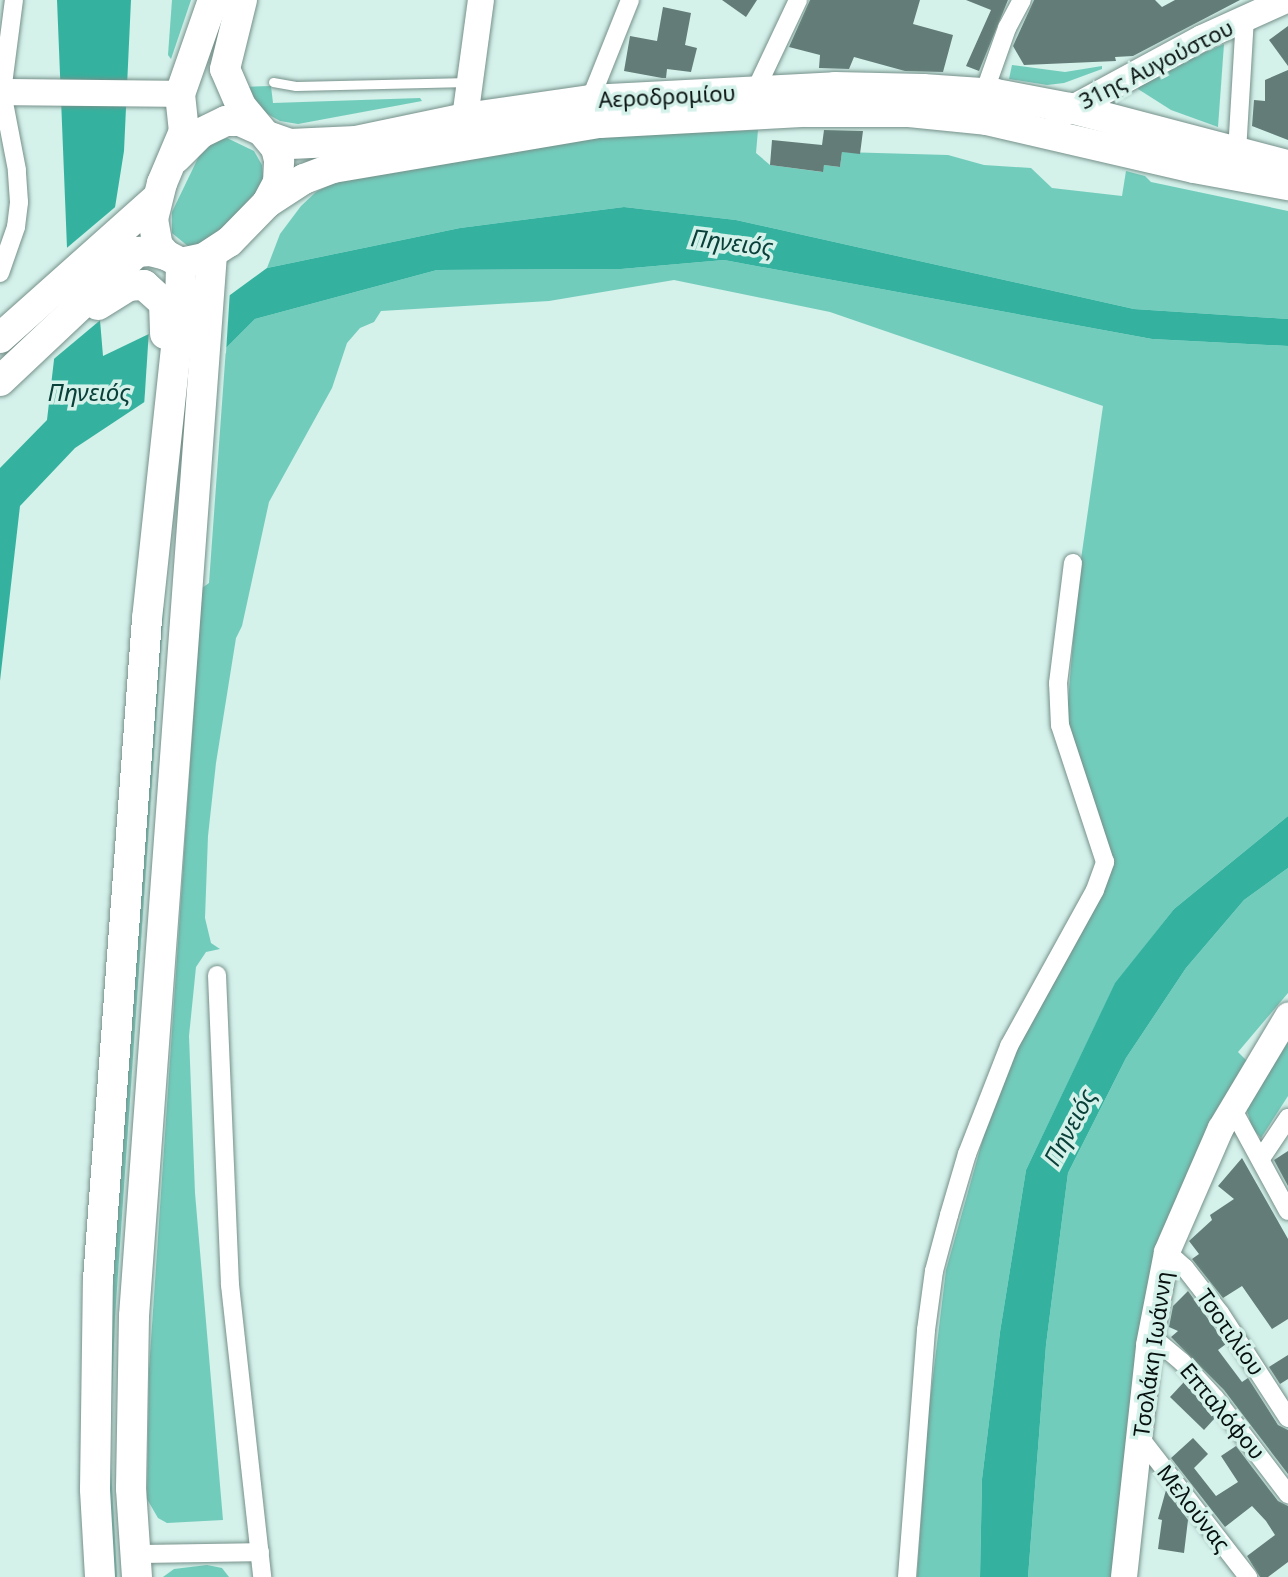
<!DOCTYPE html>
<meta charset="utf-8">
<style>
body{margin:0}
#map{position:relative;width:1288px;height:1577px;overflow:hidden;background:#d4f1ea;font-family:"Noto Sans",sans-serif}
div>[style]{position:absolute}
.green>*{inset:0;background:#72ccbc}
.water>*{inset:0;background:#35b29f}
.pier>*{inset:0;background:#d4f1ea}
.building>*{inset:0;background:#637c77}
.roads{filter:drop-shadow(0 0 2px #76908a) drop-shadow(0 0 2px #76908a)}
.lane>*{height:9px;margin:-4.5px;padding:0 4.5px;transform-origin:4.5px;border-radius:4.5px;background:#fff}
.street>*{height:18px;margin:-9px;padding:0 9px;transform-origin:9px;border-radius:9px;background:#fff}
.secondary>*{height:26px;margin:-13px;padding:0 13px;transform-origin:13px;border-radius:13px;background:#fff}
.primary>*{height:30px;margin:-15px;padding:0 15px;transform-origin:15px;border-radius:15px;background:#fff}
span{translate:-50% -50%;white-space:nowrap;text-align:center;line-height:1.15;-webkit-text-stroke:7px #d4f1ea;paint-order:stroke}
.street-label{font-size:22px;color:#07110f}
.water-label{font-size:24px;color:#094039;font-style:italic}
</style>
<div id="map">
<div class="green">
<div style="clip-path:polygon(172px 0,191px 0,171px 59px,168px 55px)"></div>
<div style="clip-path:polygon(1224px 44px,1218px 127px,1171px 110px,1138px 89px,1143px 79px)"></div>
<div style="clip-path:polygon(1012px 65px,1065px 72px,1102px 66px,1102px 69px,1064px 83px,1047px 85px,1009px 79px)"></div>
<div style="clip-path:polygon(271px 86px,273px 103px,420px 98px,422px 101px,298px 124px,280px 121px,262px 111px,243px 87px)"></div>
<div style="clip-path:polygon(758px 130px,756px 153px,770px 165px,822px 172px,824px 165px,840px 167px,842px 152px,948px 155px,984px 165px,1031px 168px,1052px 188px,1122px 196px,1126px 171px,1145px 176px,1151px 182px,1288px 211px,1288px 319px,1134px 309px,736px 220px,624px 207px,460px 228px,267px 268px,280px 234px,301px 206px,316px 192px,337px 181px,593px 136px)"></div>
<div style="clip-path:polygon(227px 138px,254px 151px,262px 165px,264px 184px,212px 240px,189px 247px,172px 233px,172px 212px,199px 156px,214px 142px)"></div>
<div style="clip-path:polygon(724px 260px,1152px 339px,1288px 346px,1288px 816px,1174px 909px,1115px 984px,1026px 1170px,1000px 1332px,982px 1479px,980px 1577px,917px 1577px,928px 1417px,946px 1270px,1009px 1046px,1103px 866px,1065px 739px,1078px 580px,1103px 406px,830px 312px,674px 280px,549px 301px,381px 311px,374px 322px,360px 328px,347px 343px,332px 388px,269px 502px,242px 626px,236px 638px,216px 763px,208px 836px,205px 918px,211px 943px,220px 949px,206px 952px,196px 967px,189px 1036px,195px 1193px,223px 1520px,167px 1523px,158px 1518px,147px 1499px,149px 1370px,202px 588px,209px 583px,226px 348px,255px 319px,437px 270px,621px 269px)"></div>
<div style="clip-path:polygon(164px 607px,115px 1317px,110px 1449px,117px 1577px,108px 1577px,103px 1382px,157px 612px)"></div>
<div style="clip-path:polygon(1288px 868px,1288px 993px,1238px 1052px,1249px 1063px,1181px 1192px,1117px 1577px,1028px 1577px,1046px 1345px,1068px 1173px,1126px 1058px,1186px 968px,1244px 900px)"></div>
<div style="clip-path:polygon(1288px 1038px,1288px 1096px,1261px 1138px,1252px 1128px,1246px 1107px)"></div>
<div style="clip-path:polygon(207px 1565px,222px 1568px,229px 1577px,163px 1577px,174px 1569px)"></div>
</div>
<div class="water">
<div style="clip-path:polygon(57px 0,131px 0,124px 151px,99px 308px,103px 356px,230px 295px,267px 268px,460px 228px,624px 207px,736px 220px,1134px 309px,1288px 319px,1288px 346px,1152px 339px,724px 260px,621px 269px,437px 270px,255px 319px,226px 348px,75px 448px,20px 506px,0 681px,0 468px,47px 420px,67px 248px)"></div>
<div style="clip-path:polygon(1288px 816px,1288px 868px,1244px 900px,1186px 968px,1126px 1058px,1068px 1173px,1046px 1345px,1028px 1577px,980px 1577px,982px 1479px,1000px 1332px,1026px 1170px,1115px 983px,1174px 909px)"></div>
</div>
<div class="pier">
<div style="clip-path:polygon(120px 203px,104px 317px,49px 363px,62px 252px)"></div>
<div style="clip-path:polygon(230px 290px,226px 353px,144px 407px,149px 330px)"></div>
</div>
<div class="building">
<div style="clip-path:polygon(722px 0,757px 0,746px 17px)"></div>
<div style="clip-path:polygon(810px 0,920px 0,913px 24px,953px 35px,943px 72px,905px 71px,854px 57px,849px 69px,819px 68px,820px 55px,789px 47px)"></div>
<div style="clip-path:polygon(966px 0,1008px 0,979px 71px,966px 66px,991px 10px)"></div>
<div style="clip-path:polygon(1034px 0,1155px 0,1162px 7px,1175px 0,1240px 0,1133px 56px,1115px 57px,1116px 61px,1024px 65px,1013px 46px)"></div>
<div style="clip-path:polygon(663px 7px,691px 13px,685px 45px,697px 48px,691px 72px,667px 69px,666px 78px,662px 78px,624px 71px,630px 36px,657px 41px)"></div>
<div style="clip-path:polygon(1288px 26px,1288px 66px,1269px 40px)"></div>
<div style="clip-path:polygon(1288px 70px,1288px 140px,1252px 126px,1254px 100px,1265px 101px,1265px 80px)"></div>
<div style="clip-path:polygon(824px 130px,863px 131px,860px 154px,842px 152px,840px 167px,824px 165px,823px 172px,770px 165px,772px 140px,822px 145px)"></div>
<div style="clip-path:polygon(1288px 1151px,1288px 1186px,1274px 1160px)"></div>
<div style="clip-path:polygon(1242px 1158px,1288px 1239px,1288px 1319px,1272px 1329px,1242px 1286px,1223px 1298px,1192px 1259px,1199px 1254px,1189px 1241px,1212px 1220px,1210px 1215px,1234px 1199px,1218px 1186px)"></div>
<div style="clip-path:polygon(1188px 1291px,1226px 1344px,1218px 1350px,1242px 1382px,1248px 1378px,1278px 1425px,1288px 1430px,1288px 1474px,1224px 1390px,1171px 1337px,1178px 1331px,1169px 1327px,1173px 1306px)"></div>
<div style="clip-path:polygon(1288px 1355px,1288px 1379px,1280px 1384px,1269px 1367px)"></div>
<div style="clip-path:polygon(1184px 1382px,1215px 1418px,1204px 1430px,1170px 1397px)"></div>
<div style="clip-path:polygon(1193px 1438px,1208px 1454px,1194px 1468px,1216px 1496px,1238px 1482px,1221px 1456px,1236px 1446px,1278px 1501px,1288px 1506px,1288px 1562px,1268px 1577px,1260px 1577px,1247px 1556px,1275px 1535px,1266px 1521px,1252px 1506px,1225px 1527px,1171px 1458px)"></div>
<div style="clip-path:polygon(1166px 1490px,1188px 1520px,1184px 1553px,1158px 1549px,1162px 1520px,1158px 1519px)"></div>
</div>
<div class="roads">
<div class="lane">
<div style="left:273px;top:82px;width:23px;rotate:10deg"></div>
<div style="left:296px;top:86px;width:173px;rotate:-1.3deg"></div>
</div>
<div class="street">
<div style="left:755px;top:91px;width:101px;rotate:-64.7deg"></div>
<div style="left:984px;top:93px;width:69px;rotate:-70.5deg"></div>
<div style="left:1007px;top:28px;width:32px;rotate:-62deg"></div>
<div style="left:590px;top:100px;width:108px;rotate:-68.2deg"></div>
<div style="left:1237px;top:152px;width:133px;rotate:-86.6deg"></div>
<div style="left:0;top:273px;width:49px;rotate:-70.8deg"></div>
<div style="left:16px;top:227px;width:25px;rotate:-83deg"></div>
<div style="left:19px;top:202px;width:32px;rotate:-94deg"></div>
<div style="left:17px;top:170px;width:79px;rotate:-100.9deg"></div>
<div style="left:2px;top:92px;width:93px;rotate:-82.6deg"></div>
<div style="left:217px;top:975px;width:310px;rotate:87.6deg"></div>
<div style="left:230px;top:1285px;width:294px;rotate:83.7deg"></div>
<div style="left:1232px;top:1108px;width:117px;rotate:61.5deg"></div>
<div style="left:1262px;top:1157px;width:47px;rotate:-56.3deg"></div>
<div style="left:1167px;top:1252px;width:24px;rotate:42deg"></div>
<div style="left:1185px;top:1268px;width:57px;rotate:52.1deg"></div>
<div style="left:1220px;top:1313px;width:125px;rotate:57.1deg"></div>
<div style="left:1150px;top:1335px;width:42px;rotate:40.2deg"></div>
<div style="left:1182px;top:1362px;width:49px;rotate:47.5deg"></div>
<div style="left:1215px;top:1398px;width:121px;rotate:52.8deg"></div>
<div style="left:1141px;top:1439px;width:175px;rotate:52.2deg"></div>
<div style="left:135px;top:1554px;width:125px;rotate:-0.9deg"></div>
<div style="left:907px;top:1577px;width:248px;rotate:-85.6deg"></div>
<div style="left:926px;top:1330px;width:60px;rotate:-82.3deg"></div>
<div style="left:934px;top:1271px;width:58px;rotate:-75deg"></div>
<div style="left:949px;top:1215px;width:64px;rotate:-73.6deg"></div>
<div style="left:967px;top:1154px;width:116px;rotate:-68.7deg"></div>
<div style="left:1009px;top:1046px;width:178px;rotate:-61.1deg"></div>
<div style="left:1095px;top:890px;width:30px;rotate:-70deg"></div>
<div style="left:1105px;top:862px;width:144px;rotate:-108.2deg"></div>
<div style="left:1060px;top:725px;width:42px;rotate:-92.7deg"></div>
<div style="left:1058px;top:683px;width:121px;rotate:-82.9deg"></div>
</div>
<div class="secondary">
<div style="left:0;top:92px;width:180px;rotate:0.6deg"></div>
<div style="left:1058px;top:116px;width:164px;rotate:-28.4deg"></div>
<div style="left:1202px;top:38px;width:92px;rotate:-24.3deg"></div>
<div style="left:465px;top:118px;width:119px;rotate:-82.3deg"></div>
<div style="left:1124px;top:1577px;width:233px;rotate:-83.8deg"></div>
<div style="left:1149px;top:1345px;width:95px;rotate:-79deg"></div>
<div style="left:1167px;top:1252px;width:135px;rotate:-66.5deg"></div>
<div style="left:1221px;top:1128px;width:131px;rotate:-59.1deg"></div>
</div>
<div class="primary">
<div style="left:213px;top:0;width:100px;rotate:109.3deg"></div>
<div style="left:180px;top:94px;width:37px;rotate:84deg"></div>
<div style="left:184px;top:131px;width:56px;rotate:112.9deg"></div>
<div style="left:162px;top:183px;width:37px;rotate:104deg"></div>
<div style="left:153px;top:219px;width:27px;rotate:80deg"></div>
<div style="left:158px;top:246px;width:12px;rotate:48deg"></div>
<div style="left:166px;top:255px;width:17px;rotate:28deg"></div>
<div style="left:181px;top:263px;width:24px;rotate:-12deg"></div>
<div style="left:204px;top:258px;width:30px;rotate:-33deg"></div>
<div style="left:229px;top:242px;width:54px;rotate:-45.7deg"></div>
<div style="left:267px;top:203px;width:24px;rotate:-62deg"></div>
<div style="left:278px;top:182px;width:22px;rotate:-87deg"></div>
<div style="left:279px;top:160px;width:12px;rotate:-104deg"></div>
<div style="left:276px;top:148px;width:55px;rotate:-129.8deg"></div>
<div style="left:241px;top:106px;width:40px;rotate:-113.4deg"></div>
<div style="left:225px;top:69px;width:71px;rotate:-76.2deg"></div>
<div style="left:267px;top:136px;width:24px;rotate:19deg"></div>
<div style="left:290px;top:144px;width:66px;rotate:-2.6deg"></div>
<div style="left:356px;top:141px;width:111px;rotate:-11.9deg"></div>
<div style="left:465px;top:118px;width:126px;rotate:-8.2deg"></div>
<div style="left:590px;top:100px;width:245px;rotate:-3deg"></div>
<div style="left:835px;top:87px;width:88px;rotate:1.3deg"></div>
<div style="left:923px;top:89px;width:73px;rotate:3.9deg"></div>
<div style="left:996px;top:94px;width:75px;rotate:10.7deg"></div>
<div style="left:1070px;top:108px;width:225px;rotate:14.7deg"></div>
<div style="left:176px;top:158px;width:35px;rotate:-45deg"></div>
<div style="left:201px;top:133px;width:28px;rotate:-26deg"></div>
<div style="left:226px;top:121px;width:14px"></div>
<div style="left:240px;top:121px;width:22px;rotate:24deg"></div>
<div style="left:267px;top:203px;width:44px;rotate:-33deg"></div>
<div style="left:304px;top:179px;width:31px;rotate:-21deg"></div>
<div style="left:333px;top:168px;width:271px;rotate:-9.6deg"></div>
<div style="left:600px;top:123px;width:206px;rotate:-3.1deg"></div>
<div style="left:806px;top:112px;width:103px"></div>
<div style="left:909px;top:112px;width:77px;rotate:5.9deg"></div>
<div style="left:986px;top:120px;width:213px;rotate:13deg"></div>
<div style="left:1194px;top:168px;width:96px;rotate:10.3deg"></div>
<div style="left:98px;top:305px;width:36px;rotate:-32deg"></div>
<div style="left:128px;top:286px;width:16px;rotate:-4deg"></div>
<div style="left:144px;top:285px;width:27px;rotate:42deg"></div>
<div style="left:164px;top:303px;width:31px;rotate:88deg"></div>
<div style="left:0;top:338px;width:210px;rotate:-41.7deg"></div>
<div style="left:0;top:381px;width:188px;rotate:-43.3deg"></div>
<div style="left:137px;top:252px;width:13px;rotate:-4deg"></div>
<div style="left:150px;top:251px;width:16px;rotate:14deg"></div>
<div style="left:100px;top:1577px;width:88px;rotate:-93.3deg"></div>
<div style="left:95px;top:1489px;width:209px;rotate:-89.2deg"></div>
<div style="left:98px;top:1280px;width:663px;rotate:-85.76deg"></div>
<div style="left:147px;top:619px;width:310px;rotate:-83.9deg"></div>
<div style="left:180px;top:311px;width:48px;rotate:-88.8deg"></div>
<div style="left:137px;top:1577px;width:89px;rotate:-93.9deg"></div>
<div style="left:131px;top:1488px;width:172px;rotate:-89deg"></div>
<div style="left:134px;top:1316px;width:1065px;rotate:-85.8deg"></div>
</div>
</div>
<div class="street-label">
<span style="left:1156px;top:64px;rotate:-27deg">31ης Αυγούστου</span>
<span style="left:667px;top:96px;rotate:-3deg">Αεροδρομίου</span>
<span style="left:1231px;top:1332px;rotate:55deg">Τσοτιλίου</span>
<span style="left:1152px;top:1354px;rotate:-82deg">Τσολάκη Ιωάννη</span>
<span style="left:1223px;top:1411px;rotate:50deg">Επταλόφου</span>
<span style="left:1194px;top:1508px;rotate:52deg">Μελούνας</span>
</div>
<div class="water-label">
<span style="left:732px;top:242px;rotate:7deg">Πηνειός</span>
<span style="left:89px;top:392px">Πηνειός</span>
<span style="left:1069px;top:1127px;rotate:-62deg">Πηνειός</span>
</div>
</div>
